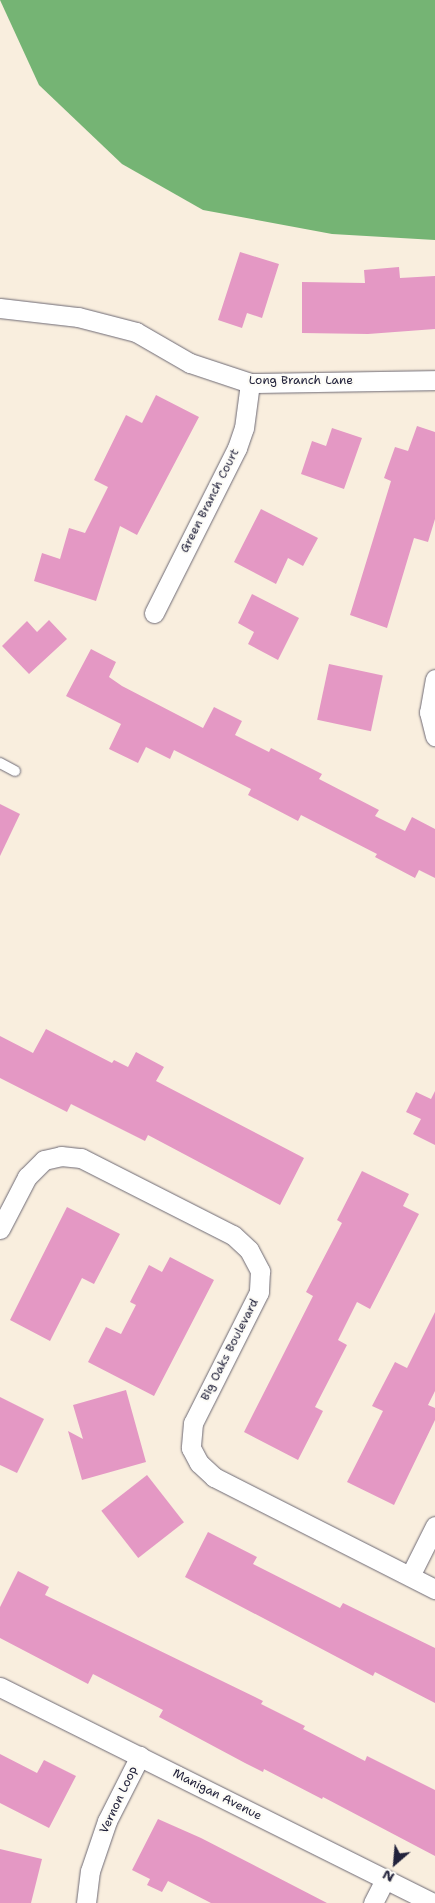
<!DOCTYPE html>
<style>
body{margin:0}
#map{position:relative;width:435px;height:1903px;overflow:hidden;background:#f9eede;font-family:"Shantell Sans",sans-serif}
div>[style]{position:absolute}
.forest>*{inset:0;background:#75b474}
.building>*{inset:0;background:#e498c4;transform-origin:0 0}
.roads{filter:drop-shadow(0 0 1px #6d6974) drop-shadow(0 0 1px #6d6974)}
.lane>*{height:10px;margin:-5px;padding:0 5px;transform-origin:5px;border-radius:5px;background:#fff}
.street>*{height:19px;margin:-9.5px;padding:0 9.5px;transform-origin:9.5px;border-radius:9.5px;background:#fff}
span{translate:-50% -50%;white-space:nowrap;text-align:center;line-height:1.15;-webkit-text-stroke:4.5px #fdfcf7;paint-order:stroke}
.street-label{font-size:12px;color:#22223b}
.north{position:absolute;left:370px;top:1838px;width:50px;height:50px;-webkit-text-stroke:4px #fdfcf7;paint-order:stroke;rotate:207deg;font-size:14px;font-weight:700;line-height:20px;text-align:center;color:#22223b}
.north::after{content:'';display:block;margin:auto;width:18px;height:22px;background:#22223b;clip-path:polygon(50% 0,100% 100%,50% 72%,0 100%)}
</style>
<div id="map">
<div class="forest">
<div style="clip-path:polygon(0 0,435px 0,435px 240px,332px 234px,203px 210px,122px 164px,39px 85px)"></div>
</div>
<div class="building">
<div style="clip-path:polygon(240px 252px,279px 264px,262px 318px,247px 313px,242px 328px,218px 320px)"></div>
<div style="clip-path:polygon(399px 267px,400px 278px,435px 276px,435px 329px,368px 334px,302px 333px,302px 282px,365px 283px,364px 270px)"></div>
<div style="clip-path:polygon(156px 395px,199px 417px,137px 535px,120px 526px,96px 601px,34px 581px,42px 553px,60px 559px,69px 528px,85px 533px,108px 487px,94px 480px,126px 415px,142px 423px)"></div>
<div style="clip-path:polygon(417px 426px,435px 432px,435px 519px,428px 542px,414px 538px,387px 628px,350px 615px,391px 481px,384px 478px,395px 447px,408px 451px)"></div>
<div style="clip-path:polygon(332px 428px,362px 438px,344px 489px,301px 474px,312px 441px,326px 446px)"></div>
<div style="clip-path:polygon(261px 509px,318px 538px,303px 566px,288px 558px,276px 584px,234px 562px)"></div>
<div style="clip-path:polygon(252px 594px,299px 618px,278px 660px,248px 644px,254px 632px,238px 623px)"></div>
<div style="clip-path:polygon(49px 620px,67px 639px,29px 674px,2px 646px,27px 621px,37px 632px)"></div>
<div style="clip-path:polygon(91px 649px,116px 662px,109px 677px,122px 686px,203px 728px,214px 707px,242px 721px,235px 735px,269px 752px,271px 748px,322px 774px,319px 779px,379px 810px,375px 816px,405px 831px,412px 817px,435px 829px,435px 878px,419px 870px,415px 878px,375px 857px,377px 854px,301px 815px,298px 821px,248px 795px,251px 789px,174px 750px,170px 759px,146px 747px,138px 763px,109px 749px,121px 724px,66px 696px)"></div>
<div style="left:329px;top:664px;width:55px;height:57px;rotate:12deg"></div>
<div style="clip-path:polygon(0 804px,20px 814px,0 856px)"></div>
<div style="clip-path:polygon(46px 1029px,112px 1063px,114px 1060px,128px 1067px,136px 1052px,164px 1067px,156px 1081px,304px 1158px,280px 1205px,148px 1135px,145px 1141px,71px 1104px,67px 1112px,0 1078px,0 1036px,33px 1053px)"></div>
<div style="clip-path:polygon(435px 1091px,435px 1145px,413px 1134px,421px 1119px,406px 1112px,416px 1092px,431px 1099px)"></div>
<div style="clip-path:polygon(362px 1171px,409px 1194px,403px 1206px,419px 1214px,370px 1309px,357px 1302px,338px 1340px,347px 1345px,315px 1407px,323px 1411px,298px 1460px,244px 1432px,313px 1296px,306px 1292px,342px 1223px,337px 1220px)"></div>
<div style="clip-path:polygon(67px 1207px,120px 1234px,94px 1284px,82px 1278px,50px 1341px,10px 1320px)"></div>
<div style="clip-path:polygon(170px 1257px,214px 1280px,154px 1396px,88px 1362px,106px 1327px,121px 1334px,136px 1305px,130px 1302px,149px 1265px,162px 1272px)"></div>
<div style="clip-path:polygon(435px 1312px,435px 1391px,428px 1405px,435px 1408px,435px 1420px,394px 1505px,347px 1482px,383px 1411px,372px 1406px,395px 1362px,407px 1368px)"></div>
<div style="clip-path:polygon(126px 1390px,146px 1462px,82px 1480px,68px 1431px,83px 1439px,73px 1405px)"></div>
<div style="clip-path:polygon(0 1397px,44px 1419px,17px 1473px,0 1465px)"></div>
<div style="left:147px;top:1475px;width:60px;height:58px;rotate:52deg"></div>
<div style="clip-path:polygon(208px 1532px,257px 1557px,253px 1564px,340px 1608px,343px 1603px,435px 1648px,435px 1703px,375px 1672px,373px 1676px,185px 1577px)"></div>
<div style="clip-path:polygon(18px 1571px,49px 1587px,45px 1595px,263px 1701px,261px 1704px,305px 1726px,303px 1729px,365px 1761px,367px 1756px,435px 1790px,435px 1856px,323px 1797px,322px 1799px,264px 1769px,263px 1772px,245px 1763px,159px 1717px,163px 1710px,93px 1674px,88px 1684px,0 1638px,0 1607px)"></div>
<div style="clip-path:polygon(0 1754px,37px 1773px,44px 1760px,76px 1776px,49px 1828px,0 1803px)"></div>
<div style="clip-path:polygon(158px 1819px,201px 1838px,327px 1903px,211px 1903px,168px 1881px,162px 1892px,147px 1885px,150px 1879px,132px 1870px)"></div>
<div style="clip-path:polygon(0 1849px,42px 1859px,31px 1903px,0 1903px)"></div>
</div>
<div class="roads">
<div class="lane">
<div style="left:0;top:763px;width:17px;rotate:28deg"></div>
</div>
<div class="street">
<div style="left:0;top:308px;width:79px;rotate:6.6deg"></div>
<div style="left:78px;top:317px;width:60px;rotate:14.5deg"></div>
<div style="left:136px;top:332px;width:62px;rotate:29.9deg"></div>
<div style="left:190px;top:363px;width:63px;rotate:18.4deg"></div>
<div style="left:250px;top:383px;width:185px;rotate:-0.9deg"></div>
<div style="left:154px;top:613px;width:185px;rotate:-63.3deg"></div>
<div style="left:237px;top:448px;width:21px;rotate:-71deg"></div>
<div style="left:244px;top:428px;width:45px;rotate:-82.4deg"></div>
<div style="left:435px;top:679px;width:34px;rotate:100deg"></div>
<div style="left:429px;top:712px;width:25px;rotate:76deg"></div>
<div style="left:0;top:1229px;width:59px;rotate:-62.6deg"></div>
<div style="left:27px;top:1177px;width:24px;rotate:-45deg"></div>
<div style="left:44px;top:1160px;width:17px;rotate:-13deg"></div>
<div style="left:61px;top:1156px;width:20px;rotate:6deg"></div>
<div style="left:81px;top:1158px;width:170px;rotate:26.9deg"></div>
<div style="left:233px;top:1235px;width:22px;rotate:43deg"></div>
<div style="left:249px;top:1250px;width:24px;rotate:62deg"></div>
<div style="left:260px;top:1271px;width:21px;rotate:93deg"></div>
<div style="left:259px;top:1292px;width:147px;rotate:116.7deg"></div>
<div style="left:193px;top:1423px;width:25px;rotate:95deg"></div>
<div style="left:191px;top:1448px;width:17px;rotate:62deg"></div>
<div style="left:199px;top:1463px;width:21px;rotate:43deg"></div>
<div style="left:214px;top:1477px;width:248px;rotate:26.9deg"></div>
<div style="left:410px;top:1576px;width:56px;rotate:-63.4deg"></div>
<div style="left:0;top:1687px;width:485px;rotate:26.5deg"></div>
<div style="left:86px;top:1903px;width:32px;rotate:-83deg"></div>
<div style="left:90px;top:1871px;width:53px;rotate:-71.2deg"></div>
<div style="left:107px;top:1821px;width:73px;rotate:-63.1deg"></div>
<div style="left:373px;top:1903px;width:27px;rotate:-63deg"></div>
</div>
</div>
<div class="street-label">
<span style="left:301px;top:381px">Long Branch Lane</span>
<span style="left:210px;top:501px;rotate:-63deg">Green Branch Court</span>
<span style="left:230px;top:1350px;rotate:-63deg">Big Oaks Boulevard</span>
<span style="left:217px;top:1795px;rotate:27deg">Manigan Avenue</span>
<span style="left:119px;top:1800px;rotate:-65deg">Vernon Loop</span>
</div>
<div class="north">N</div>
</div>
